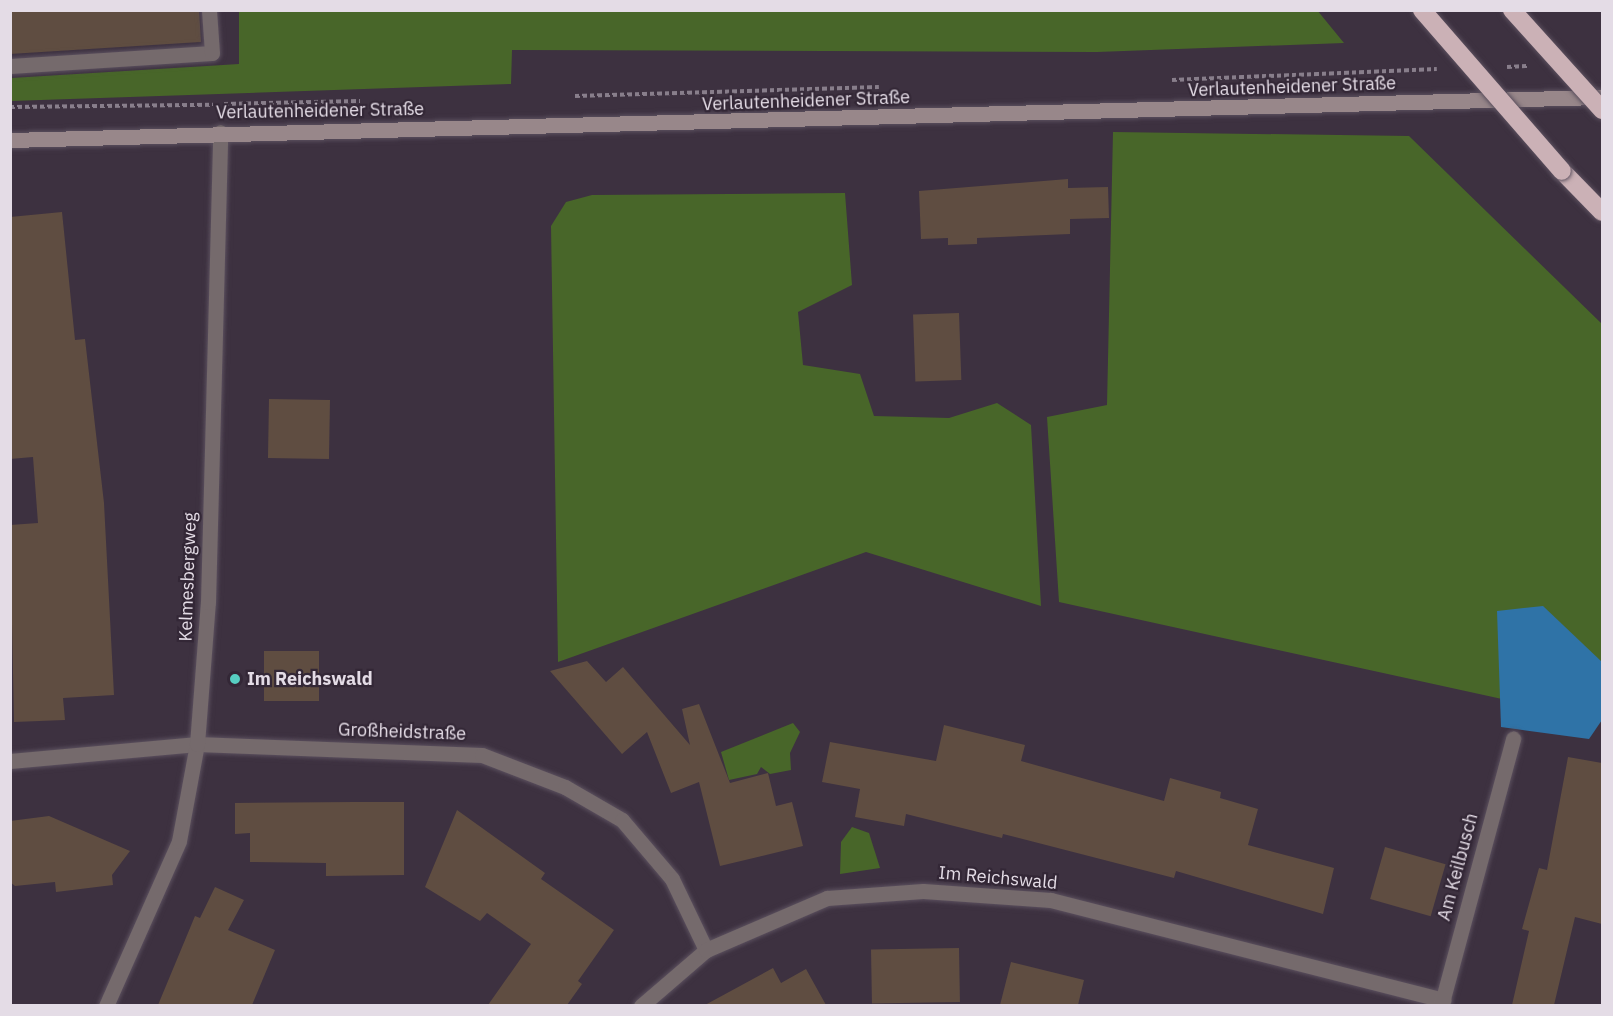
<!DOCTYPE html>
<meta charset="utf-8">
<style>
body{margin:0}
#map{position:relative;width:1613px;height:1016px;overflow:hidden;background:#3d3140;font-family:"IBM Plex Sans",sans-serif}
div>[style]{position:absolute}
.green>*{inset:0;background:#486629}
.water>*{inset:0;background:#2f73a7}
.building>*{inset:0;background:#5f4d41;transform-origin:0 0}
.path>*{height:4px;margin-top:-2px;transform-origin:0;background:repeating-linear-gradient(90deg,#887e8b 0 4.5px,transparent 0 7.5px)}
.roads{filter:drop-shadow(0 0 2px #5b505e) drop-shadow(0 0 2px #5b505e)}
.service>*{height:15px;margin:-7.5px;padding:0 7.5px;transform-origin:7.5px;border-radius:7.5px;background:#756a6c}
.minor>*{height:15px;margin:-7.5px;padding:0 7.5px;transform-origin:7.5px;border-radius:7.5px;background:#756a6c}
.secondary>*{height:15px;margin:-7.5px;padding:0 7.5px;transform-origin:7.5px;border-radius:7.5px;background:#98878a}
.motorway>*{height:18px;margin:-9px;padding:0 9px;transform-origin:9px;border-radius:9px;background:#cbb1b6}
.bridges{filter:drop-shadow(0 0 2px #5b505e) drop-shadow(0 0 2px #5b505e)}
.motorway-bridge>*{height:18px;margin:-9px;padding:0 9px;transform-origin:9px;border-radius:9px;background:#cbb1b6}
.dots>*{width:16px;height:16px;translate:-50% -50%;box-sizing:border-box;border:3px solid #332736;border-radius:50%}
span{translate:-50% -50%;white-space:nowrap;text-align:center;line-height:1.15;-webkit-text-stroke:4.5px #332736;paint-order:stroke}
.street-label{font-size:18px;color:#e4dce6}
.poi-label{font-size:18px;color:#e4dce6;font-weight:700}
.left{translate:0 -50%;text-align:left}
.frame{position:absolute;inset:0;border:12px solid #e4dce6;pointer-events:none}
</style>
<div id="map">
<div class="green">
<div style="clip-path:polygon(239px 10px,1317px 10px,1344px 43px,1097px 52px,512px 50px,511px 84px,11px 101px,11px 78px,239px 64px)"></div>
<div style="clip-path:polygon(1113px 132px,1409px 136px,1602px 324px,1602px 721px,1059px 602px,1047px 417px,1107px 405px)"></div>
<div style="clip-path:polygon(845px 193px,852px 285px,798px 312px,803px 365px,860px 374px,874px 416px,949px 418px,997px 403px,1031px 425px,1041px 606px,866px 552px,558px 662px,551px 226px,566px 202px,592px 195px)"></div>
<div style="clip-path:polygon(793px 723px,800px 732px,790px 753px,791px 770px,770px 774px,761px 767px,757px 774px,729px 780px,721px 752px)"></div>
<div style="clip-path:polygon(852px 827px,869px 833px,880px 868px,840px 874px,841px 842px)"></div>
</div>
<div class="water">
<div style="clip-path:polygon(1543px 606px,1602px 662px,1602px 720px,1589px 739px,1501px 727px,1497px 611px)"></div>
</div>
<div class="building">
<div style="clip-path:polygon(10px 10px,199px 10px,201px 42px,10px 54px)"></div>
<div style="clip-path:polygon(1068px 179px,1068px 188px,1108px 187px,1109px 218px,1070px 219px,1070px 234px,977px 238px,977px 244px,948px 245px,948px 238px,921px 239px,919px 191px)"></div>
<div style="clip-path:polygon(62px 212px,75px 340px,85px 339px,104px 503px,114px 695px,63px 698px,65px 720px,14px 722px,10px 525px,38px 523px,33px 457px,10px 459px,10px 217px)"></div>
<div style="left:959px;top:313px;width:67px;height:46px;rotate:88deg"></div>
<div style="left:269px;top:399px;width:61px;height:59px;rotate:1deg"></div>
<div style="left:264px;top:651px;width:55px;height:50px"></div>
<div style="clip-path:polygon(587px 661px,606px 682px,623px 667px,690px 745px,682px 709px,699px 704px,730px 783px,768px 773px,776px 806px,792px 802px,803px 846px,720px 866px,699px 782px,671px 793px,647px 732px,622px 754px,550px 671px)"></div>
<div style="clip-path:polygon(944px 725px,1025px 745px,1021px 761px,1164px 801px,1170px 778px,1221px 792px,1220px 798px,1258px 809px,1248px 845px,1334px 868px,1323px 914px,1176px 871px,1174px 878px,1003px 834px,1002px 838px,906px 814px,904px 826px,855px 817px,860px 789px,822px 782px,830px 742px,936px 761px)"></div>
<div style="clip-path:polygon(1568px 757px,1602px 763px,1602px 924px,1575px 917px,1554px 1005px,1512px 1005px,1529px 931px,1522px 929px,1539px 868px,1547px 870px)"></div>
<div style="clip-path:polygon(355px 802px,404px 802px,404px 875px,326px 876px,326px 863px,250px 862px,250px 833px,235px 834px,235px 803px)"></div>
<div style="clip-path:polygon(457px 810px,545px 873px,541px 879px,614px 930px,578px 981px,582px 984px,567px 1005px,488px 1005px,531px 944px,487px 913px,480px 921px,425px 887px)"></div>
<div style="clip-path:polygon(49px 816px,130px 851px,112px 875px,113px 885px,56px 892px,55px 882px,15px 886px,10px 882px,10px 821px)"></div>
<div style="left:1385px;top:847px;width:63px;height:54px;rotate:16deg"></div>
<div style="clip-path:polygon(215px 887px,244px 900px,228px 930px,275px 950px,252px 1005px,158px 1005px,195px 916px,200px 918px)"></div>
<div style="left:959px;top:948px;width:54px;height:88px;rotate:89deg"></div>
<div style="clip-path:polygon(1011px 962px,1084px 980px,1078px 1005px,1000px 1005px)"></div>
<div style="clip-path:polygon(773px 968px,781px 983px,806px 969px,826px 1005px,705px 1005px)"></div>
</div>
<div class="path">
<div style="left:1507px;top:67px;width:20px;rotate:-3deg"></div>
<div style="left:1172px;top:80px;width:265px;rotate:-2.4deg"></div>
<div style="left:575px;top:96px;width:304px;rotate:-1.7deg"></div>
<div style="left:224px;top:104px;width:136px;rotate:-1.3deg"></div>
<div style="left:10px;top:107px;width:203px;rotate:-0.6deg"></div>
</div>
<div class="roads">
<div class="service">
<div style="left:10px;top:66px;width:202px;rotate:-3.7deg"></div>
<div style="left:212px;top:53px;width:43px;rotate:-94deg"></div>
</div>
<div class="minor">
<div style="left:10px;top:761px;width:188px;rotate:-5.2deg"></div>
<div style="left:197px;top:744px;width:285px;rotate:2.2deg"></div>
<div style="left:482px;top:755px;width:89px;rotate:21.1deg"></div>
<div style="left:565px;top:787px;width:66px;rotate:30.1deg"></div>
<div style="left:622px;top:820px;width:77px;rotate:49.7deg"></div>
<div style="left:672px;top:879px;width:79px;rotate:64.4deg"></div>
<div style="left:106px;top:1006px;width:180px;rotate:-66.1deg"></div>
<div style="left:179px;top:841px;width:99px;rotate:-79.5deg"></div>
<div style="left:197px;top:744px;width:142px;rotate:-85.6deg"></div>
<div style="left:208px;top:602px;width:470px;rotate:-88.5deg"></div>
<div style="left:641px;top:1006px;width:86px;rotate:-40.7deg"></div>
<div style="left:706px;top:950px;width:132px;rotate:-23.3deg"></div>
<div style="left:827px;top:898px;width:96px;rotate:-4.2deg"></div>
<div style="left:923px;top:891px;width:128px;rotate:4deg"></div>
<div style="left:1051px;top:900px;width:405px;rotate:14.3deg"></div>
<div style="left:1441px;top:1006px;width:277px;rotate:-74.9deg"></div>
</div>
<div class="secondary">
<div style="left:10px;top:140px;width:1593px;rotate:-1.55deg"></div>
</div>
<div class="motorway">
<div style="left:1562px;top:171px;width:57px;rotate:45.7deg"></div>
</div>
</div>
<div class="bridges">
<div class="motorway-bridge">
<div style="left:1422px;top:10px;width:213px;rotate:49deg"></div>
<div style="left:1512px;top:10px;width:135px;rotate:48deg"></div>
</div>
</div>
<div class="dots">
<div style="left:235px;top:679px;background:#57cec2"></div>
</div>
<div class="street-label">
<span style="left:1292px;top:87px;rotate:-2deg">Verlautenheidener Straße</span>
<span style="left:806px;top:101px;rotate:-2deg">Verlautenheidener Straße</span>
<span style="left:320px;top:111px;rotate:-1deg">Verlautenheidener Straße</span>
<span style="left:188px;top:577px;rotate:-88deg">Kelmesbergweg</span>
<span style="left:402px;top:732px;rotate:2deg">Großheidstraße</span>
<span style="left:1458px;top:867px;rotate:-75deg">Am Keilbusch</span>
<span style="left:998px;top:878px;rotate:5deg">Im Reichswald</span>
</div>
<div class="poi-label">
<span class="left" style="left:247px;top:679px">Im Reichswald</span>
</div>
<div class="frame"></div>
</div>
